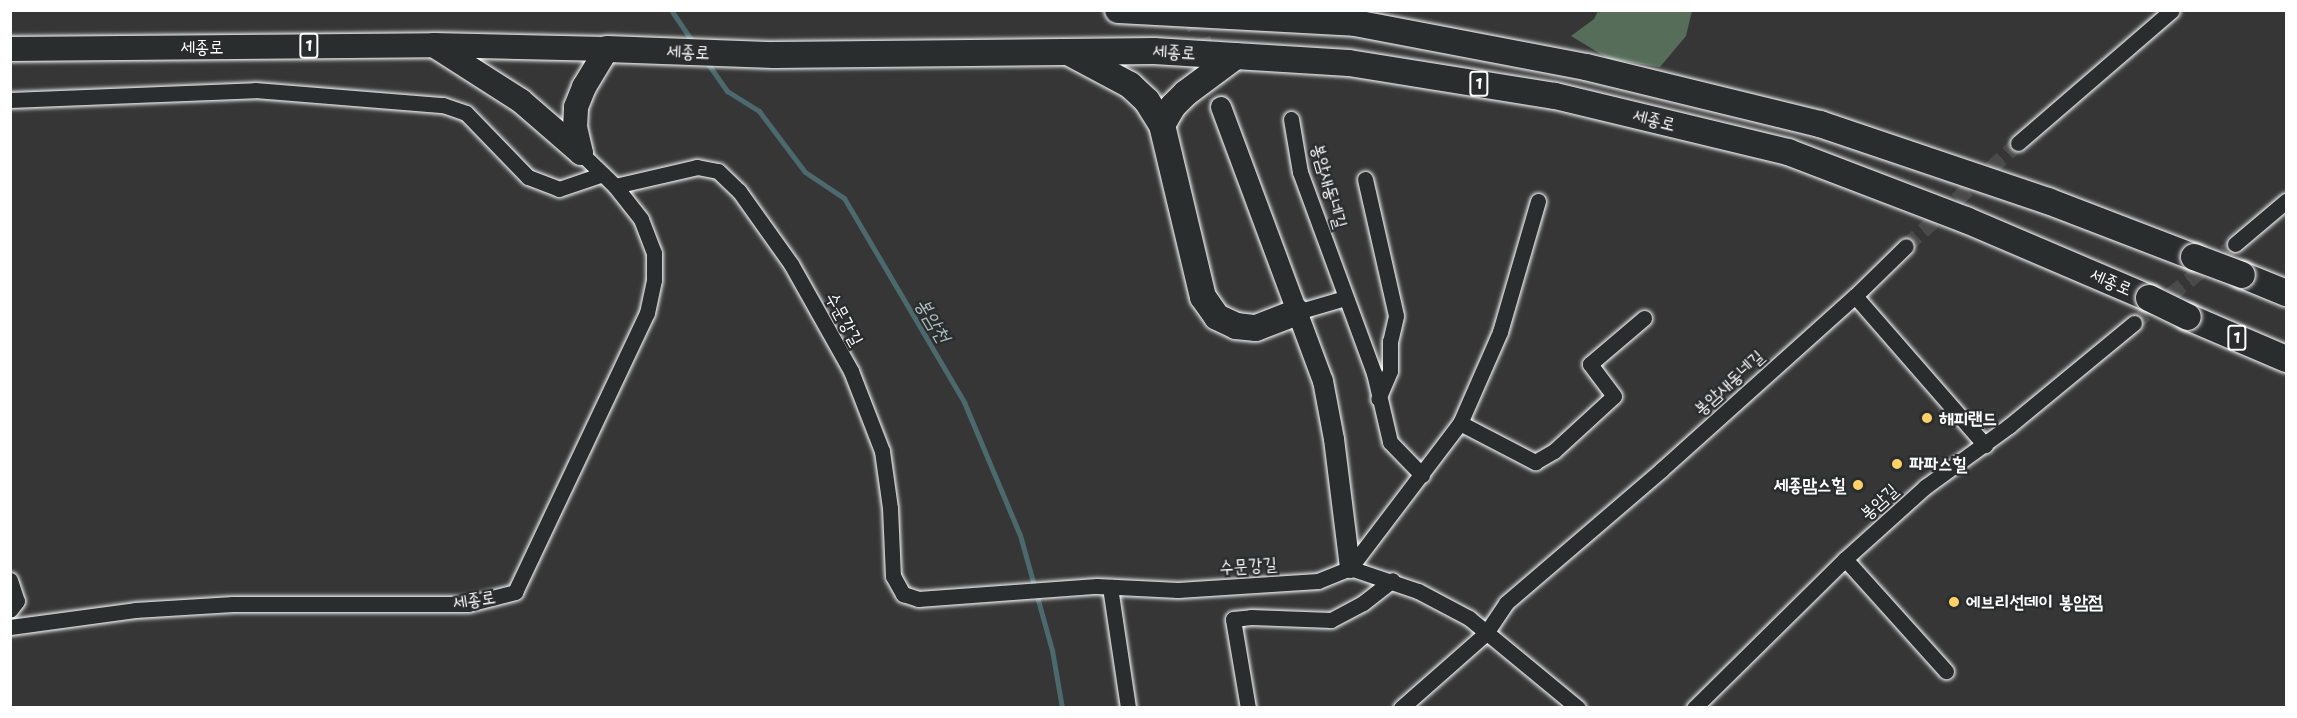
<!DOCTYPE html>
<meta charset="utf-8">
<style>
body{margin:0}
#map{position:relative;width:2297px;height:718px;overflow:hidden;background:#373636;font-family:"Shantell Sans","Poor Story",sans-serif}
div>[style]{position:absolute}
.green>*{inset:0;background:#556d59}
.stream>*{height:5px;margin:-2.5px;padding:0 2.5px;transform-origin:2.5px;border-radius:2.5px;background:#4c696e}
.minor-tunnel>*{height:15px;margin-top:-7.5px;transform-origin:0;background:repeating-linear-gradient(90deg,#4b4a4a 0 15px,transparent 0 23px)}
.tertiary-tunnel>*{height:20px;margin-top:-10px;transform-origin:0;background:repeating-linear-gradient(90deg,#4b4a4a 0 20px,transparent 0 30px)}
.roads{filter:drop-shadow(0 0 2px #fff) drop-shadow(0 0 2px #fff)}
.minor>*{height:15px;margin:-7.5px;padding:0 7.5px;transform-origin:7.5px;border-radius:7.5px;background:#2a2d2e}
.tertiary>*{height:20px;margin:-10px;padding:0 10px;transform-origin:10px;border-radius:10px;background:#2a2d2e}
.primary>*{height:24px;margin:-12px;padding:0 12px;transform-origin:12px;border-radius:12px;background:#2a2d2e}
.trunk>*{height:26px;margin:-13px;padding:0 13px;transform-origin:13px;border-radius:13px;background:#2a2d2e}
.bridges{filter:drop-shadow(0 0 2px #fff) drop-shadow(0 0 2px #fff)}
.trunk-bridge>*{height:26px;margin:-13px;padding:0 13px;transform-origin:13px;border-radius:13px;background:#2a2d2e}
.dots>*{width:16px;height:16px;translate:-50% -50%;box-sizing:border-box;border:3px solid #2a2d2e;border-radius:50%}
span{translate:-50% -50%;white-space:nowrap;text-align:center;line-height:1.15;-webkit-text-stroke:4.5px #2a2d2e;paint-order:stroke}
.shield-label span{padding:2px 4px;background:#2a2d2e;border:2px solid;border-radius:4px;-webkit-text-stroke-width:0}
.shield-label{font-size:16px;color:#fff;font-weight:700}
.street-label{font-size:18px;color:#fff}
.poi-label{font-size:18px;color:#fff;font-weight:700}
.left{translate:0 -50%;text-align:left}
.right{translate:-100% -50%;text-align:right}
.water-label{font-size:20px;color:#aebcbe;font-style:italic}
.frame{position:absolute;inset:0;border:12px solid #fff;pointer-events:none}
</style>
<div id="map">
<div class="green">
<div style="clip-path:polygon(1598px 11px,1598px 10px,1692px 11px,1686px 36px,1660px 67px,1609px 59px,1571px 36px,1594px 19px)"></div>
</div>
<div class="stream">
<div style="left:671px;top:10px;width:41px;rotate:55.9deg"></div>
<div style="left:706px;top:61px;width:37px;rotate:55deg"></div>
<div style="left:727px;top:91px;width:38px;rotate:32deg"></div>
<div style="left:759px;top:111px;width:76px;rotate:53deg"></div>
<div style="left:805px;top:172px;width:47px;rotate:33.7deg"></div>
<div style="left:844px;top:198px;width:237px;rotate:59.5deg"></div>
<div style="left:964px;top:402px;width:144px;rotate:67.2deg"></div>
<div style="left:1020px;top:535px;width:119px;rotate:74.5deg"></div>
<div style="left:1052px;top:650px;width:59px;rotate:80.2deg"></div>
</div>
<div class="minor-tunnel">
<div style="left:1906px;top:246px;width:152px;rotate:-42.6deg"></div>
<div style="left:2134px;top:323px;width:128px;rotate:-38deg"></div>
</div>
<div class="tertiary-tunnel">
<div style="left:1192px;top:10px;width:101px;rotate:73.4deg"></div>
</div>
<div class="roads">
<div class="minor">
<div style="left:10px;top:100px;width:245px;rotate:-2.3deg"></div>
<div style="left:255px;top:90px;width:189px;rotate:4.6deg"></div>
<div style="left:443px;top:105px;width:24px;rotate:19deg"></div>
<div style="left:466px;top:113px;width:89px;rotate:45.9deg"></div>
<div style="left:528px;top:177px;width:33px;rotate:21deg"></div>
<div style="left:559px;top:189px;width:46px;rotate:-18.8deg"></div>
<div style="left:1291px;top:119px;width:54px;rotate:80.4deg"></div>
<div style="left:1300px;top:172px;width:214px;rotate:69.8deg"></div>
<div style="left:1374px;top:373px;width:71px;rotate:76.9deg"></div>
<div style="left:1390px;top:442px;width:46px;rotate:45.9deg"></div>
<div style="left:2018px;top:143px;width:203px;rotate:-40.8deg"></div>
<div style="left:1365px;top:179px;width:140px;rotate:77.2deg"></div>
<div style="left:1396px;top:316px;width:26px;rotate:103deg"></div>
<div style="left:1390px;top:341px;width:30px;rotate:90deg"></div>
<div style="left:1390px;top:371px;width:30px;rotate:113deg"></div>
<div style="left:615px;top:186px;width:84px;rotate:-13deg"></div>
<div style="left:697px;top:167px;width:21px;rotate:11deg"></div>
<div style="left:718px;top:171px;width:29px;rotate:44deg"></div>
<div style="left:739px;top:191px;width:90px;rotate:54.5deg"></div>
<div style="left:791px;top:264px;width:123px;rotate:60.7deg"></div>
<div style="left:851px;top:371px;width:86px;rotate:68.8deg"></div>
<div style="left:882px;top:451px;width:58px;rotate:82deg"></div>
<div style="left:890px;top:508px;width:68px;rotate:87.5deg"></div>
<div style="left:893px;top:576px;width:21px;rotate:61deg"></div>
<div style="left:903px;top:594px;width:16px;rotate:18deg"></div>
<div style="left:918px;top:599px;width:179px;rotate:-4.2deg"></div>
<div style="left:1097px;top:586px;width:81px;rotate:2.8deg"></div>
<div style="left:1178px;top:590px;width:140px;rotate:-3.7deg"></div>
<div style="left:1318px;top:581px;width:35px;rotate:-22deg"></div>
<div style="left:1538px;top:201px;width:136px;rotate:106.2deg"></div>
<div style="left:1500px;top:332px;width:99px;rotate:113.7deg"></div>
<div style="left:1460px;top:423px;width:182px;rotate:127.2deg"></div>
<div style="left:1350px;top:568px;width:72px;rotate:18.7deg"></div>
<div style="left:1418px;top:591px;width:58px;rotate:27.9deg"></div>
<div style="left:1469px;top:618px;width:141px;rotate:39.5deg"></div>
<div style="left:2235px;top:244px;width:67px;rotate:-40.1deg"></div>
<div style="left:1855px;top:296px;width:71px;rotate:-44.4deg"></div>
<div style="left:1297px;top:312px;width:50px;rotate:-16.3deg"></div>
<div style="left:1460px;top:423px;width:85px;rotate:27.5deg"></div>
<div style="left:1535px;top:462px;width:22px;rotate:-30deg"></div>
<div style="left:1554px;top:451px;width:81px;rotate:-42.5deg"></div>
<div style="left:1614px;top:396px;width:40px;rotate:-127deg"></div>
<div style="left:1590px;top:364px;width:71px;rotate:-40.4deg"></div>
<div style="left:1845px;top:559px;width:151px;rotate:48deg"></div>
<div style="left:10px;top:580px;width:22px;rotate:72deg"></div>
<div style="left:17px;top:601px;width:11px;rotate:128deg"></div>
<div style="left:1110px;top:587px;width:122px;rotate:81.5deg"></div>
<div style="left:10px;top:627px;width:126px;rotate:-7.7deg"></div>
<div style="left:135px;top:610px;width:98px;rotate:-3.5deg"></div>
<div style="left:233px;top:604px;width:235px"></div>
<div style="left:468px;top:604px;width:49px;rotate:-14.3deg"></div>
<div style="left:515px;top:592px;width:309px;rotate:-64.7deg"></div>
<div style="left:647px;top:313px;width:34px;rotate:-78deg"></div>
<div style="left:654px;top:280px;width:27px;rotate:-90deg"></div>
<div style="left:654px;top:253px;width:36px;rotate:-111deg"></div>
<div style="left:641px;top:219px;width:42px;rotate:-128.2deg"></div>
<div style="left:615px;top:186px;width:47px;rotate:-135.9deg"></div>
<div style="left:1248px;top:708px;width:90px;rotate:-99.6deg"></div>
<div style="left:1233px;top:619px;width:18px;rotate:-6deg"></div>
<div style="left:1251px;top:617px;width:80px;rotate:2.1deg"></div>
<div style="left:1331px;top:620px;width:36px;rotate:-28deg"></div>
<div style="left:1363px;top:603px;width:37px;rotate:-38deg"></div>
<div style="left:1401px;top:708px;width:113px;rotate:-41.4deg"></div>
<div style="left:1486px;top:633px;width:36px;rotate:-56deg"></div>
<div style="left:1506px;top:603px;width:204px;rotate:-40.6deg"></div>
<div style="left:1661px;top:470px;width:261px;rotate:-41.9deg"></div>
<div style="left:1855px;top:296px;width:198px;rotate:48.9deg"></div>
<div style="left:1694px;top:708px;width:212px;rotate:-44.6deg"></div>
<div style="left:1845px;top:559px;width:108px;rotate:-42deg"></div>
<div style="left:1925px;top:487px;width:104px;rotate:-36deg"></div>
<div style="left:2009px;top:426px;width:162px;rotate:-39.5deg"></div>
</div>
<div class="tertiary">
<div style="left:1221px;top:107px;width:292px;rotate:69.6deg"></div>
<div style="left:1323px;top:381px;width:59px;rotate:79.3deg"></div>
<div style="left:1334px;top:439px;width:130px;rotate:82.9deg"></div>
</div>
<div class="primary">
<div style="left:435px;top:46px;width:102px;rotate:32.6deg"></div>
<div style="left:521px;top:101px;width:79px;rotate:40.9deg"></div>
<div style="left:581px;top:153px;width:26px;rotate:-103deg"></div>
<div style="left:575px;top:128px;width:21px;rotate:-87deg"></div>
<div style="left:576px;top:107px;width:22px;rotate:-68deg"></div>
<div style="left:584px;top:87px;width:44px;rotate:-58.8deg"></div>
<div style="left:10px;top:49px;width:424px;rotate:-0.5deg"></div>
<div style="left:434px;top:45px;width:173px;rotate:1.3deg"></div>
</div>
<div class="trunk">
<div style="left:1118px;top:10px;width:237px;rotate:3.1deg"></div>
<div style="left:1355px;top:23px;width:235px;rotate:10.8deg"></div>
<div style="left:1586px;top:67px;width:241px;rotate:13.7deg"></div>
<div style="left:1820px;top:124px;width:241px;rotate:18.7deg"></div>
<div style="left:2048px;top:201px;width:156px;rotate:21deg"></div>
<div style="left:607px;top:49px;width:167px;rotate:2.1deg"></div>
<div style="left:774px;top:55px;width:380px;rotate:-0.6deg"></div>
<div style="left:1154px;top:51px;width:195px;rotate:3.5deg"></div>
<div style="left:1349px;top:63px;width:209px;rotate:9.1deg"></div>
<div style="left:1555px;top:96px;width:240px;rotate:13.5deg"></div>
<div style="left:1788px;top:152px;width:191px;rotate:20.9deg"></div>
<div style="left:1966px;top:220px;width:199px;rotate:23.1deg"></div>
<div style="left:1070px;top:53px;width:68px;rotate:28.1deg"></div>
<div style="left:1130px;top:85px;width:23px;rotate:43deg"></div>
<div style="left:1147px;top:101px;width:28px;rotate:58deg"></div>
<div style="left:1162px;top:125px;width:22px;rotate:-60deg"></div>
<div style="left:1173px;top:106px;width:18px;rotate:-45deg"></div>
<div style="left:1186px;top:93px;width:62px;rotate:-36.5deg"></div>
<div style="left:1162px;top:125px;width:177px;rotate:76.6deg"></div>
<div style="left:1203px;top:297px;width:24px;rotate:55deg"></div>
<div style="left:1217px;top:317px;width:21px;rotate:25deg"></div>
<div style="left:1236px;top:326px;width:20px;rotate:6deg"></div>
<div style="left:1256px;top:328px;width:44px;rotate:-21.3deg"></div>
<div style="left:2242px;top:275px;width:48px;rotate:22.2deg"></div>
<div style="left:2188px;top:317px;width:107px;rotate:23.2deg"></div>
</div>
</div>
<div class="bridges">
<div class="trunk-bridge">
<div style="left:2194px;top:257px;width:51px;rotate:20.6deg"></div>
<div style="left:2149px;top:298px;width:43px;rotate:26deg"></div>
</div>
</div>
<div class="dots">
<div style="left:1927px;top:418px;background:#ffd166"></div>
<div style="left:1897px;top:464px;background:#ffd166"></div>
<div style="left:1858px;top:485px;background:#ffd166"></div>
<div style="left:1954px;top:602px;background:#ffd166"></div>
</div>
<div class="shield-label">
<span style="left:309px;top:46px">1</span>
<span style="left:1479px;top:84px">1</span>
<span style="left:2237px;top:338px">1</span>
</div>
<div class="street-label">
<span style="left:202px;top:47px">세종로</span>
<span style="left:688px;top:52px;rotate:2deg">세종로</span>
<span style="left:1174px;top:52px;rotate:3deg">세종로</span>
<span style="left:1654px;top:120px;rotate:14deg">세종로</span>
<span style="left:1329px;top:186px;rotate:74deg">봉암새동네길</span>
<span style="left:2111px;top:282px;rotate:23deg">세종로</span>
<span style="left:844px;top:319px;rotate:61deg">수문강길</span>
<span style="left:1729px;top:383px;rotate:-42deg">봉암새동네길</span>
<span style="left:1879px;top:502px;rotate:-42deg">봉암길</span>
<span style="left:1248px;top:566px;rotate:-4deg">수문강길</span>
<span style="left:474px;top:600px;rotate:-9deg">세종로</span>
</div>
<div class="poi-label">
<span class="left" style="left:1939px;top:418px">해피랜드</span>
<span class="left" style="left:1909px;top:464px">파파스힐</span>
<span class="right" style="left:1846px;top:485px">세종맘스힐</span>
<span class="left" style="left:1966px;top:602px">에브리선데이 봉암점</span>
</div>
<div class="water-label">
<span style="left:933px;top:320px;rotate:59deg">봉암천</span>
</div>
<div class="frame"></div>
</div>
